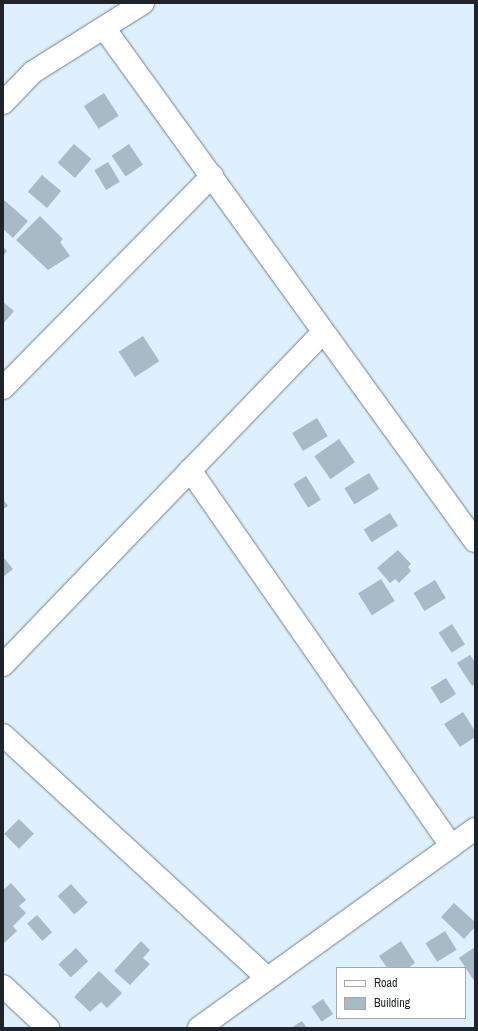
<!DOCTYPE html>
<style>
body{margin:0}
#map{position:relative;width:478px;height:1031px;overflow:hidden;background:#def0fd;font-family:"Archivo Narrow",sans-serif}
div>[style]{position:absolute}
.building>*{inset:0;background:#a8bac6;transform-origin:0 0}
.roads{filter:drop-shadow(0 0 1px #71828d) drop-shadow(0 0 1px #71828d)}
.minor>*{height:22px;margin:-11px;padding:0 11px;transform-origin:11px;border-radius:11px;background:#fff}
span{translate:-50% -50%;white-space:nowrap;text-align:center;line-height:1.15;-webkit-text-stroke:3.5px #fff;paint-order:stroke}
.frame{position:absolute;inset:0;border:4px solid #1e2429;pointer-events:none}
.legend{position:absolute;left:336px;top:967px;width:130px;height:52px;box-sizing:border-box;background:#fff;border:1px solid #a5a7a9;margin:0;padding:5px 7px;list-style:none;font-size:12px;color:#1e2429}
.legend li{display:flex;align-items:center;gap:8px;height:20px}
.legend b{width:20px;border:1px solid #a5a7a9}
</style>
<div id="map">
<div class="building">
<div style="left:104px;top:93px;width:27px;height:24px;rotate:57deg"></div>
<div style="left:74px;top:144px;width:23px;height:25px;rotate:41deg"></div>
<div style="left:129px;top:144px;width:25px;height:21px;rotate:56deg"></div>
<div style="left:108px;top:162px;width:23px;height:16px;rotate:59deg"></div>
<div style="left:42px;top:175px;width:25px;height:22px;rotate:40deg"></div>
<div style="clip-path:polygon(4px 200px,28px 221px,13px 238px,3px 229px)"></div>
<div style="clip-path:polygon(40px 216px,63px 239px,60px 242px,70px 256px,48px 270px,16px 240px)"></div>
<div style="clip-path:polygon(3px 247px,7px 251px,3px 256px)"></div>
<div style="clip-path:polygon(3px 302px,14px 311px,3px 324px)"></div>
<div style="left:143px;top:336px;width:30px;height:29px;rotate:57deg"></div>
<div style="left:317px;top:418px;width:21px;height:29px;rotate:59deg"></div>
<div style="left:339px;top:439px;width:28px;height:30px;rotate:55deg"></div>
<div style="left:369px;top:473px;width:19px;height:29px;rotate:58deg"></div>
<div style="left:306px;top:476px;width:28px;height:15px;rotate:58deg"></div>
<div style="clip-path:polygon(3px 499px,8px 506px,3px 509px)"></div>
<div style="left:390px;top:513px;width:15px;height:31px;rotate:58deg"></div>
<div style="clip-path:polygon(398px 550px,411px 564px,408px 567px,411px 571px,399px 583px,395px 579px,390px 583px,377px 568px)"></div>
<div style="clip-path:polygon(3px 557px,13px 569px,3px 577px)"></div>
<div style="left:381px;top:579px;width:26px;height:27px;rotate:58deg"></div>
<div style="left:435px;top:580px;width:21px;height:25px;rotate:59deg"></div>
<div style="left:452px;top:624px;width:24px;height:16px;rotate:57deg"></div>
<div style="clip-path:polygon(470px 655px,475px 662px,475px 684px,472px 686px,457px 663px)"></div>
<div style="left:446px;top:678px;width:19px;height:18px;rotate:58deg"></div>
<div style="clip-path:polygon(463px 712px,475px 731px,475px 737px,460px 747px,444px 724px)"></div>
<div style="left:19px;top:819px;width:21px;height:21px;rotate:45deg"></div>
<div style="clip-path:polygon(11px 883px,26px 900px,19px 906px,26px 913px,13px 926px,17px 931px,3px 944px,3px 890px)"></div>
<div style="left:71px;top:884px;width:25px;height:18px;rotate:48deg"></div>
<div style="clip-path:polygon(454px 903px,475px 922px,475px 927px,464px 939px,441px 917px)"></div>
<div style="left:37px;top:915px;width:23px;height:13px;rotate:49deg"></div>
<div style="left:445px;top:931px;width:22px;height:23px;rotate:58deg"></div>
<div style="clip-path:polygon(141px 941px,150px 950px,143px 958px,150px 964px,130px 985px,114px 971px)"></div>
<div style="clip-path:polygon(401px 941px,415px 963px,408px 968px,387px 968px,379px 956px)"></div>
<div style="clip-path:polygon(475px 947px,475px 982px,459px 958px)"></div>
<div style="left:76px;top:948px;width:18px;height:24px;rotate:47deg"></div>
<div style="clip-path:polygon(99px 971px,122px 993px,107px 1008px,101px 1002px,90px 1012px,74px 997px)"></div>
<div style="left:323px;top:999px;width:18px;height:14px;rotate:56deg"></div>
<div style="clip-path:polygon(302px 1021px,307px 1028px,291px 1028px)"></div>
</div>
<div class="roads">
<div class="minor">
<div style="left:104px;top:28px;width:633px;rotate:54.13deg"></div>
<div style="left:3px;top:103px;width:43px;rotate:-45.9deg"></div>
<div style="left:33px;top:72px;width:130px;rotate:-32.1deg"></div>
<div style="left:3px;top:388px;width:298px;rotate:-45.4deg"></div>
<div style="left:190px;top:470px;width:458px;rotate:55.2deg"></div>
<div style="left:3px;top:665px;width:461px;rotate:-46.1deg"></div>
<div style="left:3px;top:735px;width:359px;rotate:42.6deg"></div>
<div style="left:3px;top:986px;width:62px;rotate:43deg"></div>
<div style="left:199px;top:1028px;width:340px;rotate:-35.8deg"></div>
</div>
</div>
<div class="frame"></div>
<ul class="legend">
<li><b style="height:5px;background:#fff"></b>Road</li>
<li><b style="height:11px;background:#a8bac6"></b>Building</li>
</ul>
</div>
